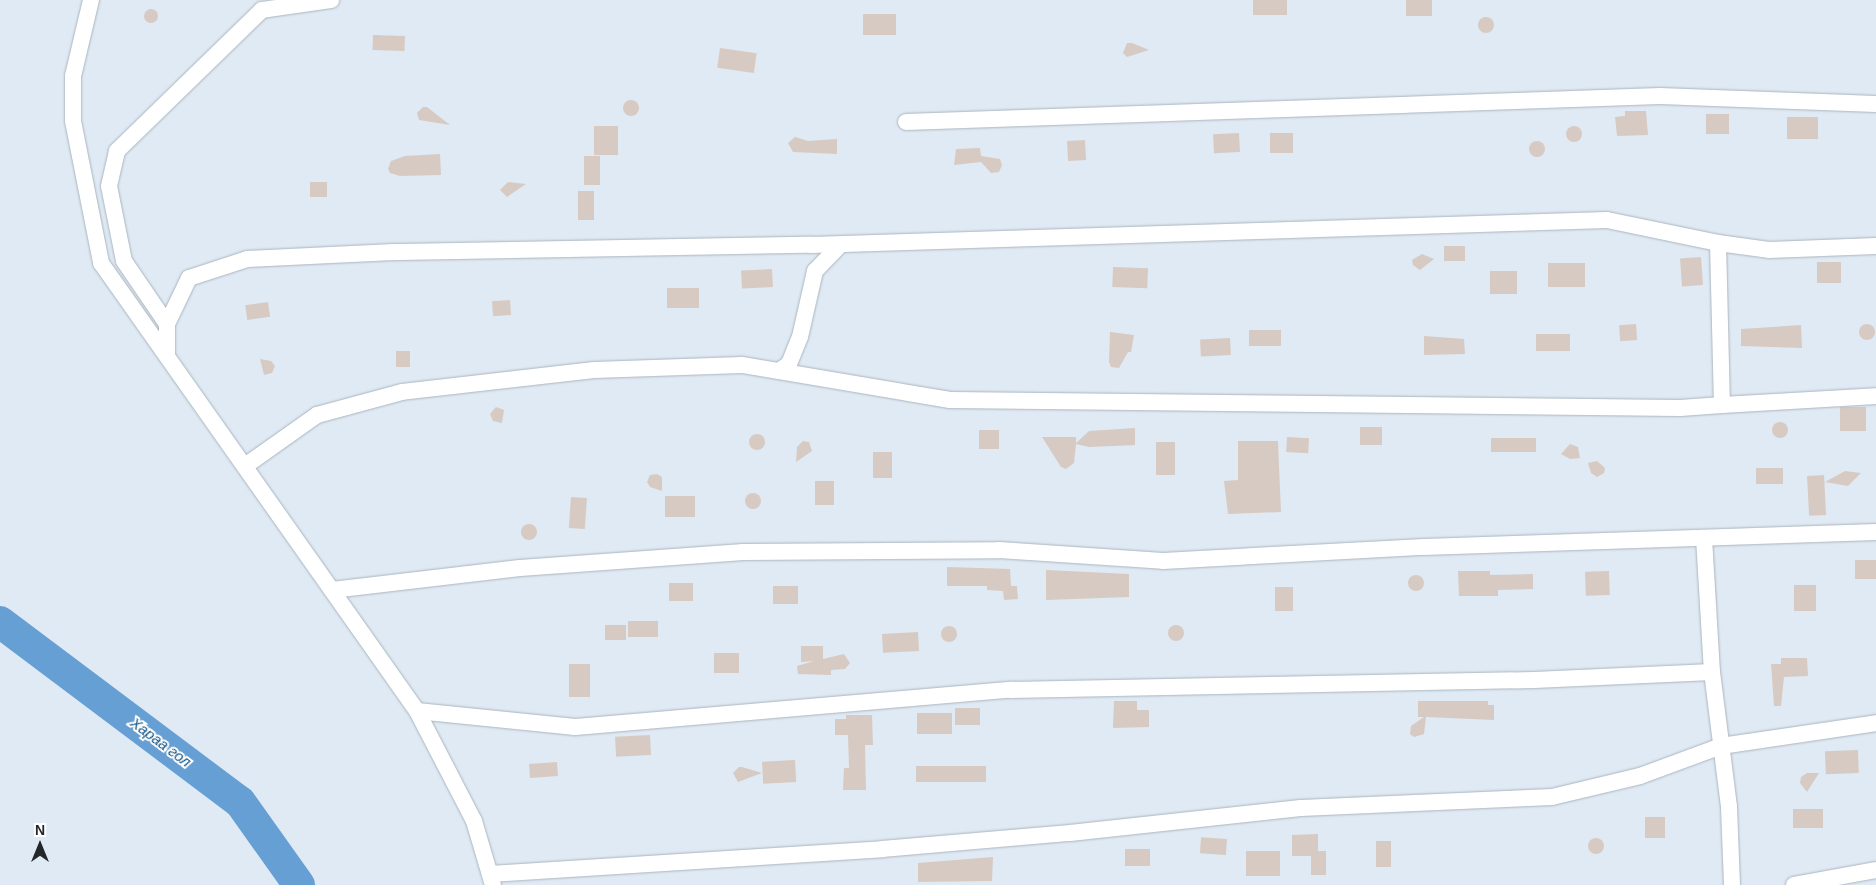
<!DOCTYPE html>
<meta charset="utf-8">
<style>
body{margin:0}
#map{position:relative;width:1876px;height:885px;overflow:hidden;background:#dfeaf4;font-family:Arial,sans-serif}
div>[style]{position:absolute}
.river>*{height:32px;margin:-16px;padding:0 16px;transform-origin:16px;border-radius:16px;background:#659fd4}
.building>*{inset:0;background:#d7cac2;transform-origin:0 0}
.round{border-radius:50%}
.roads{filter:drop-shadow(0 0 1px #abb5bf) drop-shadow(0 0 1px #abb5bf)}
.minor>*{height:16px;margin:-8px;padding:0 8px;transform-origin:8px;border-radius:8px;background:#fff}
span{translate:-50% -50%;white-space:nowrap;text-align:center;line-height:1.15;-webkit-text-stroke:4px #fff;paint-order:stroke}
.water-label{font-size:15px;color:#115183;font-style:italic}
.north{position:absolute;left:15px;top:820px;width:50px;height:50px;-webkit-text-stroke:4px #fff;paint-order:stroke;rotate:0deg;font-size:14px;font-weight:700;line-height:20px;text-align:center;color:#23272a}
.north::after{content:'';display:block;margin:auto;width:18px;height:22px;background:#23272a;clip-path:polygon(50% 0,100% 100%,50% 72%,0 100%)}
</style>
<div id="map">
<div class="river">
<div style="left:0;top:622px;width:300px;rotate:36.9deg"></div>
<div style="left:240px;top:802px;width:102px;rotate:54.6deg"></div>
</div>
<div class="building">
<div style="left:1253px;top:0;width:34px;height:15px"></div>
<div style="left:1406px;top:0;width:26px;height:16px"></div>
<div class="round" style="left:144px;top:9px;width:14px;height:14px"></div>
<div style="left:863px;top:14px;width:33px;height:21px"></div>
<div class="round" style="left:1478px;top:17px;width:16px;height:16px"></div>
<div style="left:373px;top:35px;width:32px;height:15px;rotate:2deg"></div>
<div style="clip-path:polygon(1127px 43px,1132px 43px,1149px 50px,1127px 57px,1123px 53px)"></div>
<div style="left:720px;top:48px;width:37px;height:20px;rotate:8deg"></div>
<div class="round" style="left:623px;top:100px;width:16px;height:16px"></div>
<div style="clip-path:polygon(423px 107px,427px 107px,450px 125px,419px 120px,417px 113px)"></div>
<div style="clip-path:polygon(1625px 111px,1646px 111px,1648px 135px,1617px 136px,1615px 117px,1625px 116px)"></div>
<div style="left:1706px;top:114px;width:23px;height:20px"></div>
<div style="left:1787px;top:117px;width:31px;height:22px"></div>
<div style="left:594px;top:126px;width:24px;height:29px"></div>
<div class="round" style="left:1566px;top:126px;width:16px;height:16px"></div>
<div style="left:1239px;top:133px;width:19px;height:26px;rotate:87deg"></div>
<div style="left:1270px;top:133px;width:23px;height:20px"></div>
<div style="clip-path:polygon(795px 137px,808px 141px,837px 139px,837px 154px,793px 152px,788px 143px)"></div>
<div style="left:1085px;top:140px;width:20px;height:18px;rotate:87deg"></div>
<div class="round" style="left:1529px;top:141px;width:16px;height:16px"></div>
<div style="clip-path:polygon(980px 148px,981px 156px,1000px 159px,1002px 165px,999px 172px,991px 173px,981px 162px,954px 165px,956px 149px)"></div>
<div style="clip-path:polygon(440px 154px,441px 175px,400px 176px,390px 173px,388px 169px,391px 161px,405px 156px)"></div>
<div style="left:584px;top:156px;width:16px;height:29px"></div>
<div style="left:310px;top:182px;width:17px;height:15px"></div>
<div style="clip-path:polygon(508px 182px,526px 184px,507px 197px,500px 190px)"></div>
<div style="left:578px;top:191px;width:16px;height:29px"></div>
<div style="left:1444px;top:246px;width:21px;height:15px"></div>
<div style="clip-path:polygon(1422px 254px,1434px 259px,1420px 270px,1413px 265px,1412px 260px)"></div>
<div style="left:1701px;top:257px;width:28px;height:21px;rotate:86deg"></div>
<div style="left:1817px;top:262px;width:24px;height:21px"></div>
<div style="left:1548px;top:263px;width:37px;height:24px"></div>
<div style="left:1113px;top:267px;width:35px;height:20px;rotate:2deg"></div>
<div style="left:772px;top:269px;width:18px;height:31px;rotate:87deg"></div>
<div style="left:1490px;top:271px;width:27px;height:23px"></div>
<div style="left:667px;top:288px;width:32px;height:20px"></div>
<div style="left:510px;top:300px;width:15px;height:18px;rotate:86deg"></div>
<div style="left:268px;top:302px;width:15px;height:23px;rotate:82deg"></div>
<div style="left:1636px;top:324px;width:16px;height:17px;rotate:86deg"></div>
<div class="round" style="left:1859px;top:324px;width:16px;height:16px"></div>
<div style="clip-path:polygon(1801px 325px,1802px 348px,1741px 346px,1741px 329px)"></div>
<div style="left:1281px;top:330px;width:16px;height:32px;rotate:90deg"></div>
<div style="clip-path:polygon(1110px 332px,1134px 335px,1131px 352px,1128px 352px,1119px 368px,1111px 367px,1109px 362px)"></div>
<div style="left:1536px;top:334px;width:34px;height:17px"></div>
<div style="clip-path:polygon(1424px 336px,1464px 339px,1465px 354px,1424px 355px)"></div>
<div style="left:1230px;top:338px;width:17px;height:30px;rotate:87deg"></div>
<div style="left:396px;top:351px;width:14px;height:16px"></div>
<div style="clip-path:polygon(260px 359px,271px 361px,275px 366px,272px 373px,264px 375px)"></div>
<div style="clip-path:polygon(496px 407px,504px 410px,502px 423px,493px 421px,490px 414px)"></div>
<div style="left:1866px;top:407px;width:24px;height:26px;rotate:90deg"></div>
<div class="round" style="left:1772px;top:422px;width:16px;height:16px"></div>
<div style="left:1360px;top:427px;width:22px;height:18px"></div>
<div style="clip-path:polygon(1135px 428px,1135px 445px,1089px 447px,1076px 444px,1074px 463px,1066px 469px,1061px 467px,1042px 437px,1076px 437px,1076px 443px,1089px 431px)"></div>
<div style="left:979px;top:430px;width:20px;height:19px"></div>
<div class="round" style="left:749px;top:434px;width:16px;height:16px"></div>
<div style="left:1287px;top:437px;width:22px;height:15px;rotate:3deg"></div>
<div style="left:1491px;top:438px;width:45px;height:14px"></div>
<div style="clip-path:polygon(803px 441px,809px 442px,812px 451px,796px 462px,797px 447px)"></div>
<div style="clip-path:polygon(1238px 441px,1278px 441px,1281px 512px,1228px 514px,1224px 481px,1238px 480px)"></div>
<div style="left:1156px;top:442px;width:19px;height:33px"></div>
<div style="clip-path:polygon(1570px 444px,1578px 447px,1580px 458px,1570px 459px,1561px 454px)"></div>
<div style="left:873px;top:452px;width:19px;height:26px"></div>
<div style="clip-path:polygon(1597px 461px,1605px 468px,1604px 473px,1597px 477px,1591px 473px,1588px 463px)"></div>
<div style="left:1756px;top:468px;width:27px;height:16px"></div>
<div style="clip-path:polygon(1845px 471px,1861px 473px,1848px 486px,1825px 482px)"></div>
<div style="clip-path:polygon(657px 474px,662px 477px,662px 491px,650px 487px,647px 482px,650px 475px)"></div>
<div style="left:1824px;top:475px;width:40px;height:17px;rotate:87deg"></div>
<div style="left:815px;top:481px;width:19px;height:24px"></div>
<div class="round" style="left:745px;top:493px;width:16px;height:16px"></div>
<div style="left:665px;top:496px;width:30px;height:21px"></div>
<div style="left:571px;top:497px;width:16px;height:31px;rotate:4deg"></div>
<div class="round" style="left:521px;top:524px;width:16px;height:16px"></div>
<div style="left:1855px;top:560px;width:21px;height:19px"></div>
<div style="clip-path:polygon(947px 567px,1010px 569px,1011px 586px,1017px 586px,1018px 599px,1004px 600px,1003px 591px,987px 590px,987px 586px,947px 586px)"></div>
<div style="clip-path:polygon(1046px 570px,1129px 574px,1129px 597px,1046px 600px)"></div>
<div style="clip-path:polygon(1458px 571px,1490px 571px,1490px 575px,1533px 574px,1533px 589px,1498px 590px,1498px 596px,1459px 596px)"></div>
<div style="left:1609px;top:571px;width:24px;height:24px;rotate:88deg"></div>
<div class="round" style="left:1408px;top:575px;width:16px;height:16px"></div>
<div style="left:693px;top:583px;width:18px;height:24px;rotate:90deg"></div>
<div style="left:1794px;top:585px;width:22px;height:26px"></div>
<div style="left:773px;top:586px;width:25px;height:18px"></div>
<div style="left:1275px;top:587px;width:18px;height:24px"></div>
<div style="left:628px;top:621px;width:30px;height:16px"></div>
<div style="left:605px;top:625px;width:21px;height:15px"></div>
<div class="round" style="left:1168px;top:625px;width:16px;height:16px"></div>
<div class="round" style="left:941px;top:626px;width:16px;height:16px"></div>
<div style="left:918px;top:632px;width:19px;height:36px;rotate:87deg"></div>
<div style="clip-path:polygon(801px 646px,823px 646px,823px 659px,844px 654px,850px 663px,845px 669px,831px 670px,831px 675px,798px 674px,797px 666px,814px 661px,801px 662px)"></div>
<div style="left:714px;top:653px;width:25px;height:20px"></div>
<div style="clip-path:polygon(1781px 658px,1807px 658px,1808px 676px,1784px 677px,1781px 706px,1774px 706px,1771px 664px,1781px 664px)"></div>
<div style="left:569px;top:664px;width:21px;height:33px"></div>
<div style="clip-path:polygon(1114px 701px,1137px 701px,1137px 710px,1149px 710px,1149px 727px,1113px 728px)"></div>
<div style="clip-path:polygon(1418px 701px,1488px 701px,1488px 705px,1494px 705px,1494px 720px,1426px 717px,1424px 734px,1414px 737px,1410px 734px,1411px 726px,1424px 717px,1418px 717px)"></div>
<div style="left:955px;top:708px;width:25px;height:17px"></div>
<div style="left:952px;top:713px;width:21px;height:35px;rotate:90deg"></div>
<div style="clip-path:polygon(846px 715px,872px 715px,873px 745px,865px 745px,866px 790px,843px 790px,844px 768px,849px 768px,848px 735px,835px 735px,835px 719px,846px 719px)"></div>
<div style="left:650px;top:735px;width:20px;height:35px;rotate:87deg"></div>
<div style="left:1858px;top:750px;width:23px;height:33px;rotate:88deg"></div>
<div style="left:795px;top:760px;width:22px;height:33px;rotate:87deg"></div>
<div style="left:557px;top:762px;width:14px;height:28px;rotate:86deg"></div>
<div style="left:916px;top:766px;width:70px;height:16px"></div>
<div style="clip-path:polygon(739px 767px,742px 767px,762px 773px,738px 782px,733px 773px)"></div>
<div style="clip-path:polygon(1807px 773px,1819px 773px,1807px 792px,1800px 783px,1801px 777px)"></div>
<div style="left:1823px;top:809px;width:19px;height:30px;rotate:90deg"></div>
<div style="left:1645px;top:817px;width:20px;height:21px"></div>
<div style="clip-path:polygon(1318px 834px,1318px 851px,1326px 851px,1326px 875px,1311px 875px,1311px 856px,1292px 856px,1292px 835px)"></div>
<div class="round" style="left:1588px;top:838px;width:16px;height:16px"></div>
<div style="left:1227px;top:839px;width:16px;height:26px;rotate:94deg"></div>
<div style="left:1376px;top:841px;width:15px;height:26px"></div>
<div style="left:1125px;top:849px;width:25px;height:17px"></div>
<div style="left:1246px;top:851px;width:34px;height:25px"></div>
<div style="clip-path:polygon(993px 857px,992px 881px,918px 882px,918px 863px)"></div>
</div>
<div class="roads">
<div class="minor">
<div style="left:91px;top:0;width:78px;rotate:103.3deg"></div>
<div style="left:73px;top:76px;width:45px;rotate:90deg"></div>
<div style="left:73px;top:121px;width:145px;rotate:78.8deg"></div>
<div style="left:101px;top:263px;width:548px;rotate:54.8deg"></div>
<div style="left:417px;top:711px;width:124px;rotate:62.6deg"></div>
<div style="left:474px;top:821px;width:67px;rotate:73.5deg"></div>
<div style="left:906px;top:122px;width:754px;rotate:-1.97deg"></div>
<div style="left:1660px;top:96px;width:216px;rotate:2.1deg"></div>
<div style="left:1718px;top:243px;width:51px;rotate:7.8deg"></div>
<div style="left:1769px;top:250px;width:107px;rotate:-2.1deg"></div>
<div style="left:167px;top:324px;width:76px;rotate:-124.3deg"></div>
<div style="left:124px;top:261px;width:76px;rotate:-101.3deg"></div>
<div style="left:109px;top:186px;width:36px;rotate:-77deg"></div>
<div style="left:117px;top:151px;width:202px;rotate:-44.2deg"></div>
<div style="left:262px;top:10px;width:70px;rotate:-8.2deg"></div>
<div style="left:167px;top:354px;width:30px;rotate:-90deg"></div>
<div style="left:167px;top:324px;width:51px;rotate:-64.4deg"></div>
<div style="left:189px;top:278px;width:61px;rotate:-18.1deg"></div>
<div style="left:247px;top:259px;width:147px;rotate:-2.7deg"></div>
<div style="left:394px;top:252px;width:417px;rotate:-1deg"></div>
<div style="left:811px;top:245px;width:796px;rotate:-1.8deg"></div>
<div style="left:1607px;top:220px;width:113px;rotate:11.7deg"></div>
<div style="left:1718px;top:243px;width:162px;rotate:88.6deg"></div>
<div style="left:1722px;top:405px;width:42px;rotate:175.9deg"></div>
<div style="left:1680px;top:408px;width:730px;rotate:-179.37deg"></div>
<div style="left:950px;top:400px;width:211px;rotate:-170.4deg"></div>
<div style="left:742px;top:365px;width:148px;rotate:178.1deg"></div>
<div style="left:594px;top:370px;width:193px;rotate:173.5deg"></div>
<div style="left:402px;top:392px;width:88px;rotate:164.9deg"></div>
<div style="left:317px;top:415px;width:88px;rotate:144.7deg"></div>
<div style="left:779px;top:371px;width:12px;rotate:-35deg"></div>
<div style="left:789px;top:364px;width:29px;rotate:-68deg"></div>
<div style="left:800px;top:337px;width:68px;rotate:-77.2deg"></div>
<div style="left:815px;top:271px;width:37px;rotate:-46deg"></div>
<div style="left:1722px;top:405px;width:154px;rotate:-3.3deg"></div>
<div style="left:1704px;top:538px;width:134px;rotate:86.6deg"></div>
<div style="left:1712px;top:672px;width:136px;rotate:82.8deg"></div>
<div style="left:1729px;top:807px;width:78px;rotate:87.8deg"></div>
<div style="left:332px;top:590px;width:189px;rotate:-6.7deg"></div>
<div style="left:520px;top:568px;width:224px;rotate:-4.1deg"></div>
<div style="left:743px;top:552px;width:256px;rotate:-0.4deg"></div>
<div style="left:999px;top:550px;width:164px;rotate:3.8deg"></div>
<div style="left:1163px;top:561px;width:261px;rotate:-3.1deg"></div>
<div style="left:1424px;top:547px;width:452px;rotate:-1.9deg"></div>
<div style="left:417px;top:711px;width:159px;rotate:5.8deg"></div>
<div style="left:575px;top:727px;width:438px;rotate:-4.9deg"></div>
<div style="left:1011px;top:690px;width:523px;rotate:-1.1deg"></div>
<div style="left:1534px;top:680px;width:178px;rotate:-2.6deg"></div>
<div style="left:490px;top:874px;width:393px;rotate:-3.6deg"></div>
<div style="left:882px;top:849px;width:189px;rotate:-4.9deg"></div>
<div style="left:1070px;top:833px;width:232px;rotate:-6.2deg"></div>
<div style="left:1301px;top:808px;width:251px;rotate:-2.5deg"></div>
<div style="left:1552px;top:797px;width:90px;rotate:-13.4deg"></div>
<div style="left:1640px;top:776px;width:86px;rotate:-20.3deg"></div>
<div style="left:1721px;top:746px;width:157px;rotate:-8.4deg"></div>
<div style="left:1794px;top:885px;width:83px;rotate:-10.4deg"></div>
</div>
</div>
<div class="water-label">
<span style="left:161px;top:742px;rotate:37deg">Хараа гол</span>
</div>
<div class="north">N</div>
</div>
